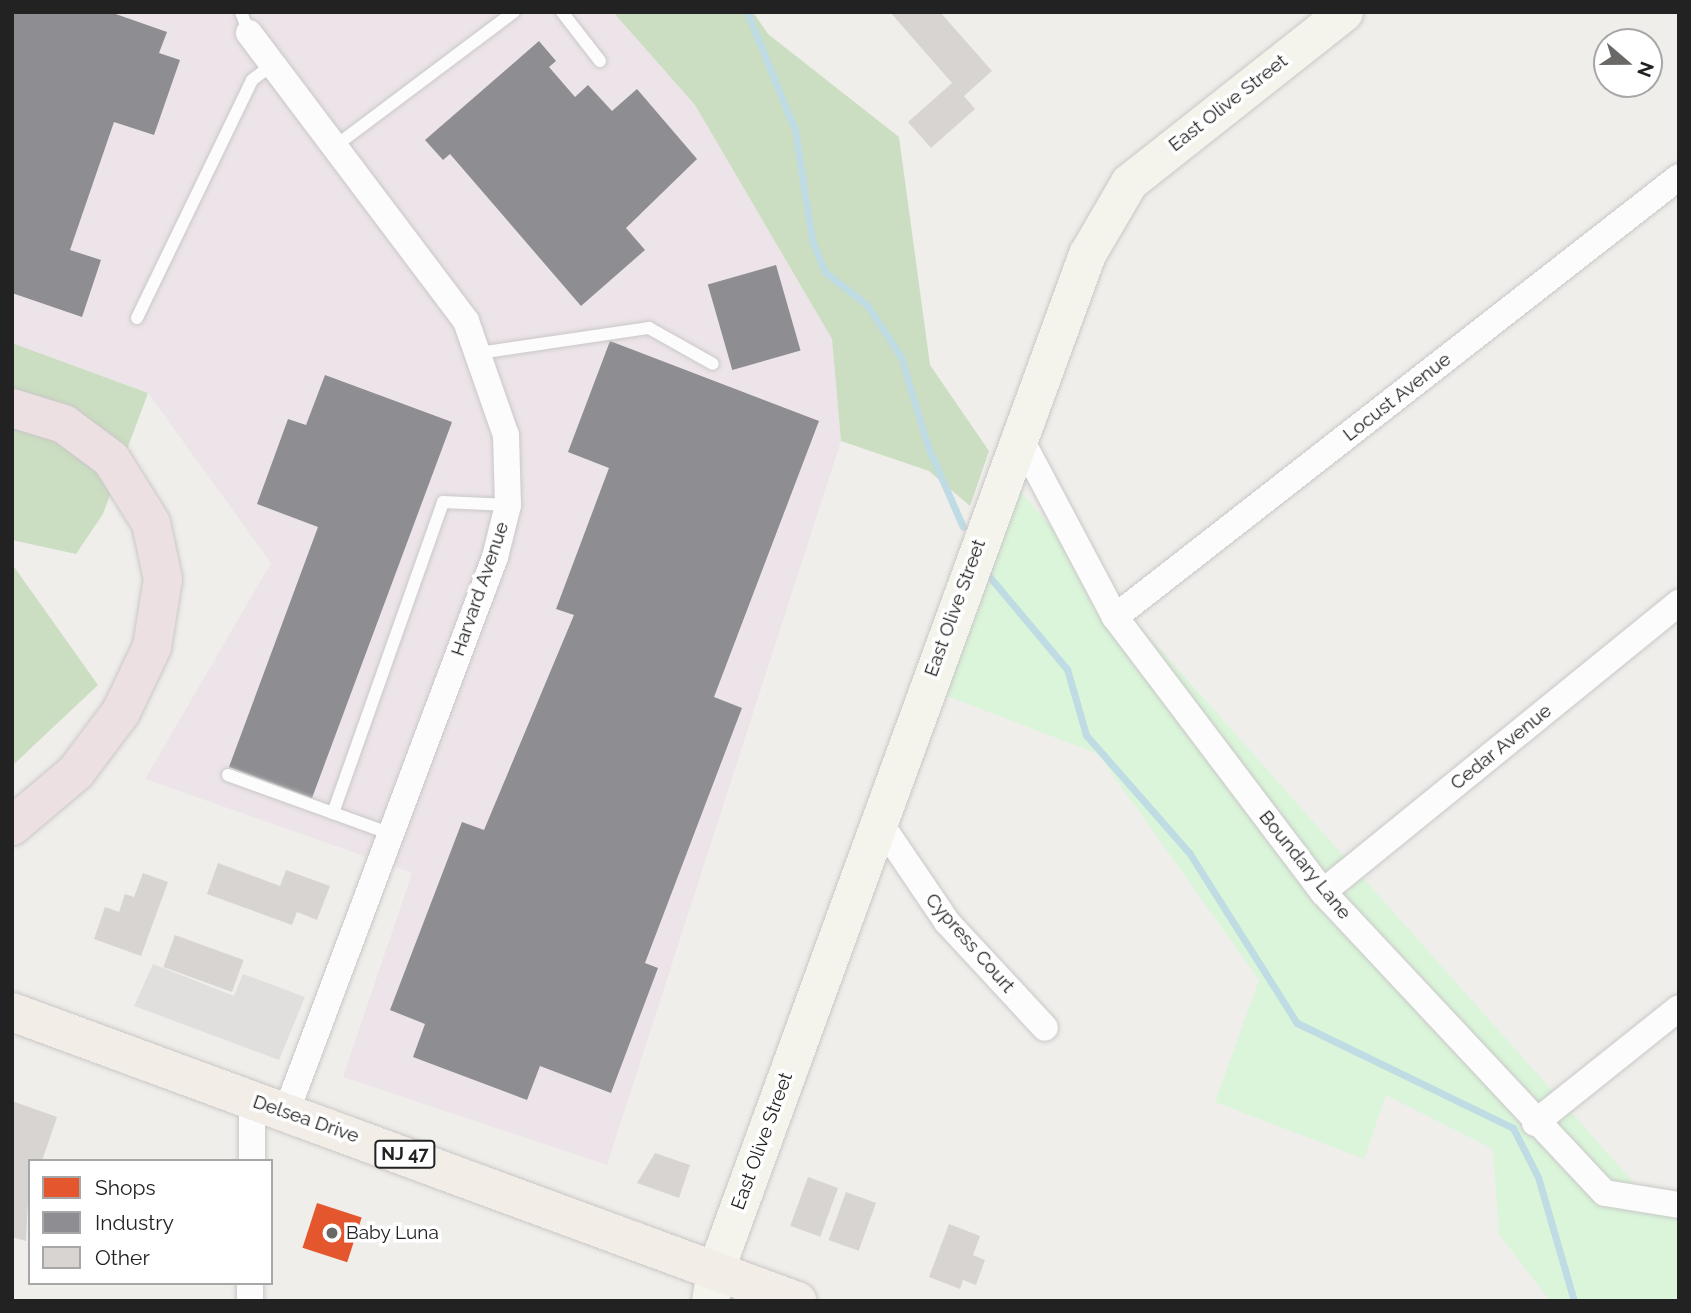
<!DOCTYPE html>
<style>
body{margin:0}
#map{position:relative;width:1691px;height:1313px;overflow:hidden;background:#f0eeeb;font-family:Raleway,sans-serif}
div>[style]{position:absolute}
.industrial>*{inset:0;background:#ede4e9}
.forest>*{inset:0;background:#cbdec1}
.park>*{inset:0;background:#daf5da}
.parking>*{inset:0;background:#e0dfde}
.shops>*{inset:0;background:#e4572e;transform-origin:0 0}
.industry>*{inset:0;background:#8d8d92;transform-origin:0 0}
.stream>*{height:7px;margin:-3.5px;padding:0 3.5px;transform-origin:3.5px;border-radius:3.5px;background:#bfdbe3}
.building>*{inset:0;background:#d7d4d2;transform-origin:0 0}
.roads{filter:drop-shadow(0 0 2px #c9c8c7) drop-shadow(0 0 2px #c9c8c7)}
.lane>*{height:12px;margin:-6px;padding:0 6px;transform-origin:6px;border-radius:6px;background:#fdfcfc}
.street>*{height:26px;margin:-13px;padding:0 13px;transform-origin:13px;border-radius:13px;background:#fdfcfc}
.secondary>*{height:37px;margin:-18.5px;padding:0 18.5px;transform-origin:18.5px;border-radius:18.5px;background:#f4f4ed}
.primary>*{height:38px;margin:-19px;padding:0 19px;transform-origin:19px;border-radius:19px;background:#f3ede7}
.highway>*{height:38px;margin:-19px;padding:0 19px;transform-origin:19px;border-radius:19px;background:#ece0e2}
.dots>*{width:19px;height:19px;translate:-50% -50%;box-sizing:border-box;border:4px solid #fff;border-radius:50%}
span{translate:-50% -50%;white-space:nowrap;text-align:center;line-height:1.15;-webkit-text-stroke:7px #fff;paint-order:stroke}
.shield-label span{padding:2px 5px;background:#fff;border:2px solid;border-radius:5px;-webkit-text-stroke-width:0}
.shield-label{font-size:18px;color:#222;font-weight:700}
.street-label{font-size:19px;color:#222}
.poi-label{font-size:19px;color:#222}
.left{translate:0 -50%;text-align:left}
.frame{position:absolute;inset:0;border:14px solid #222;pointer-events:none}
.legend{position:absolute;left:28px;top:1159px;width:245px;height:126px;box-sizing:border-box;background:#fff;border:2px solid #a7a7a7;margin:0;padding:9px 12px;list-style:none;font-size:21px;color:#222}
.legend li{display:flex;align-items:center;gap:14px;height:35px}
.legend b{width:35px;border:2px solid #a7a7a7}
.north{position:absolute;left:1593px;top:28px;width:70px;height:70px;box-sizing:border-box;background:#fff;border:2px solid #a7a7a7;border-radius:50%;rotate:110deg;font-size:19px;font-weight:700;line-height:28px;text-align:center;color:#222}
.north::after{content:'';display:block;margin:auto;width:24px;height:32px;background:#6a6968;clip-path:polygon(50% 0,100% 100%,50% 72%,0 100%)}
</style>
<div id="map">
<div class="industrial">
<div style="clip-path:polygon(12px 12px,613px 12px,695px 105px,832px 339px,841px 441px,607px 1165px,343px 1077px,412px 873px,145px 779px,271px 563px,148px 393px,12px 343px)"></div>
</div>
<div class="forest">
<div style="clip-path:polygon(613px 12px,753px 12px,768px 34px,899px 137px,930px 365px,989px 451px,970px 506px,929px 471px,841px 441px,832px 339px,695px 105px)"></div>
<div style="clip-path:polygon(12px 343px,148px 393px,103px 514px,76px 554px,12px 540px)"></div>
<div style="clip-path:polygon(12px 564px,98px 685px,12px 766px)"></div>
</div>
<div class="park">
<div style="clip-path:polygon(1010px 480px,1658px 1210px,1679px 1211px,1679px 1301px,1550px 1301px,1499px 1234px,1493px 1149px,1386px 1095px,1364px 1159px,1215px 1102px,1259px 980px,1098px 754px,931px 690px)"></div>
</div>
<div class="parking">
<div style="clip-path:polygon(153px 964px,234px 996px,243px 974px,305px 997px,279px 1060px,134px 1006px)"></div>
</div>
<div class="shops">
<div style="left:317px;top:1203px;width:47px;height:47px;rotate:18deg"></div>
</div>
<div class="industry">
<div style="clip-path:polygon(12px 12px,110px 12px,167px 32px,159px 53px,180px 60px,154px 135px,114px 122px,70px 250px,101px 260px,82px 317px,12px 293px)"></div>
<div style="clip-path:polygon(539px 41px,556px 61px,549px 67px,575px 97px,588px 85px,612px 111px,637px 89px,697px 159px,626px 228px,645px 250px,581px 306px,450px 154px,443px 160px,425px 140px)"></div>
<div style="left:776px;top:265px;width:89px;height:71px;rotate:74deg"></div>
<div style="clip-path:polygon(610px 341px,819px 421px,714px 697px,742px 708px,645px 963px,658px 968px,611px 1093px,540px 1066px,527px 1100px,413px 1057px,425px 1024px,390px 1010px,462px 822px,484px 830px,574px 615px,556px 609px,609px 468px,568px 452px)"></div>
<div style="clip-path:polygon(325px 375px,452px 422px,312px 798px,229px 767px,318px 527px,257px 504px,288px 419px,306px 425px)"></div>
</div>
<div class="stream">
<div style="left:747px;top:12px;width:127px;rotate:67.9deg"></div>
<div style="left:795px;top:130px;width:111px;rotate:81.2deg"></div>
<div style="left:812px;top:240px;width:35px;rotate:68deg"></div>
<div style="left:825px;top:272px;width:53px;rotate:38.2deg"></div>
<div style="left:867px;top:305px;width:62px;rotate:56.8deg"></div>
<div style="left:901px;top:357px;width:94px;rotate:73.3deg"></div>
<div style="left:928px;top:447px;width:87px;rotate:66.4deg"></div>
<div style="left:988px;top:575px;width:123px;rotate:50deg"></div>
<div style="left:1067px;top:669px;width:69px;rotate:73.9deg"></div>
<div style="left:1086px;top:735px;width:158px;rotate:48.8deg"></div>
<div style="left:1190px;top:854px;width:200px;rotate:57.7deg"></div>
<div style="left:1297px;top:1023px;width:240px;rotate:25.9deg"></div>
<div style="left:1513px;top:1128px;width:55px;rotate:63deg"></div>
<div style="left:1538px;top:1177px;width:129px;rotate:73.8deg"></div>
</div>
<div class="building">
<div style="clip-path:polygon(890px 12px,940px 12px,992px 71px,964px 96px,975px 109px,931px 148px,908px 122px,952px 83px)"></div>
<div style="clip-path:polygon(218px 863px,280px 886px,286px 870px,330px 886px,317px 920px,297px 912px,292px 925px,207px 894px)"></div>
<div style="clip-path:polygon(143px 873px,168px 882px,141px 956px,94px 939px,105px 907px,119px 912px,125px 894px,134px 897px)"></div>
<div style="left:175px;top:935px;width:73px;height:34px;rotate:20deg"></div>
<div style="clip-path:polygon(12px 1101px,57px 1117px,42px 1161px,30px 1161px,26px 1241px,12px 1237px)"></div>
<div style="clip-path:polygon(655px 1153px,690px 1165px,679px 1198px,637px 1183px)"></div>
<div style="left:808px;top:1177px;width:32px;height:52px;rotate:20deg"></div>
<div style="left:846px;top:1192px;width:32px;height:51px;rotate:20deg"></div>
<div style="clip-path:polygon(949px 1224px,980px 1236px,973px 1255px,985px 1260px,976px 1285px,963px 1280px,960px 1289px,929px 1277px)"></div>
</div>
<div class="roads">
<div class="lane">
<div style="left:241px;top:12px;width:22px;rotate:69deg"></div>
<div style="left:562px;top:12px;width:62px;rotate:52.2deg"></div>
<div style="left:338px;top:144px;width:220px;rotate:-36.9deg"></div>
<div style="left:137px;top:318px;width:264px;rotate:-64.2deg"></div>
<div style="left:252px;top:80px;width:26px;rotate:-37deg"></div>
<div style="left:479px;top:353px;width:172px;rotate:-8.4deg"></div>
<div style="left:649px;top:328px;width:73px;rotate:29.4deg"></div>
<div style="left:228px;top:775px;width:112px;rotate:19.9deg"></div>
<div style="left:391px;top:834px;width:62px;rotate:-160.1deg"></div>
<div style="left:333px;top:813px;width:330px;rotate:-70.5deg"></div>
<div style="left:443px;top:502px;width:65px;rotate:2.6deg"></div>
</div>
<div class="street">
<div style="left:249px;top:33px;width:361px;rotate:53deg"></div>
<div style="left:466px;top:321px;width:121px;rotate:70.7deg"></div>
<div style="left:506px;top:435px;width:70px;rotate:88.4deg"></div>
<div style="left:508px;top:505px;width:54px;rotate:104deg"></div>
<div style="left:495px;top:557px;width:591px;rotate:110.61deg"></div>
<div style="left:1018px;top:434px;width:207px;rotate:62.1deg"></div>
<div style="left:1115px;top:617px;width:345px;rotate:52.9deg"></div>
<div style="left:1323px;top:892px;width:412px;rotate:46.9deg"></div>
<div style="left:1605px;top:1193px;width:75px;rotate:9.2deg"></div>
<div style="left:1115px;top:617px;width:715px;rotate:-37.96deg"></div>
<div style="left:878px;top:820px;width:123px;rotate:55.9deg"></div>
<div style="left:947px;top:922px;width:144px;rotate:47.2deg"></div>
<div style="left:1323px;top:892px;width:459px;rotate:-39.1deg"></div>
<div style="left:252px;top:1100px;width:61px;rotate:90deg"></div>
<div style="left:1535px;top:1123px;width:184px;rotate:-38.6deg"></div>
<div style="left:250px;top:1301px;width:18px;rotate:-90deg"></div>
</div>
<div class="secondary">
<div style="left:710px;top:1301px;width:30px;rotate:-81deg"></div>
<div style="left:715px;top:1271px;width:1083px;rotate:-69.91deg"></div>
<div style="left:1087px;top:254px;width:83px;rotate:-59.7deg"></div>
<div style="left:1129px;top:182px;width:274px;rotate:-38.3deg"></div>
</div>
<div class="primary">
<div style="left:12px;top:1012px;width:837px;rotate:20.21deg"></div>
</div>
<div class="highway">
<div style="left:12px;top:408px;width:54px;rotate:17.1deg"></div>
<div style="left:64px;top:424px;width:59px;rotate:36.7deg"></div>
<div style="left:111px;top:459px;width:75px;rotate:58deg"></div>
<div style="left:151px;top:523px;width:57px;rotate:77.9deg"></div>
<div style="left:163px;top:579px;width:69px;rotate:99.2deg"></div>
<div style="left:152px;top:647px;width:72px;rotate:115.5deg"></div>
<div style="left:121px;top:712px;width:75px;rotate:126.9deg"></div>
<div style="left:76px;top:772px;width:84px;rotate:139.8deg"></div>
</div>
</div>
<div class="dots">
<div style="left:332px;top:1233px;background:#6a6968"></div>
</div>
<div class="shield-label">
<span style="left:405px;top:1154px">NJ 47</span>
</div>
<div class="street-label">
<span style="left:1228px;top:103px;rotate:-38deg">East Olive Street</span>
<span style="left:1397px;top:397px;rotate:-38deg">Locust Avenue</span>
<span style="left:480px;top:589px;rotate:-71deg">Harvard Avenue</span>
<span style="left:955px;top:608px;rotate:-70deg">East Olive Street</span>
<span style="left:1501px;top:747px;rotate:-39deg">Cedar Avenue</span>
<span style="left:1305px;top:865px;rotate:51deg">Boundary Lane</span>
<span style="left:970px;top:943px;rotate:49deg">Cypress Court</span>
<span style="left:306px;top:1119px;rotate:19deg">Delsea Drive</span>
<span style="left:762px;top:1141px;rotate:-70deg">East Olive Street</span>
</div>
<div class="poi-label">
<span class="left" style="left:346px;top:1233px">Baby Luna</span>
</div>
<div class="frame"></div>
<ul class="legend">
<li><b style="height:19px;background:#e4572e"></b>Shops</li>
<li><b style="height:19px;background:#8d8d92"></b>Industry</li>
<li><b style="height:19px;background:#d7d4d2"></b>Other</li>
</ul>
<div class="north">N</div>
</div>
